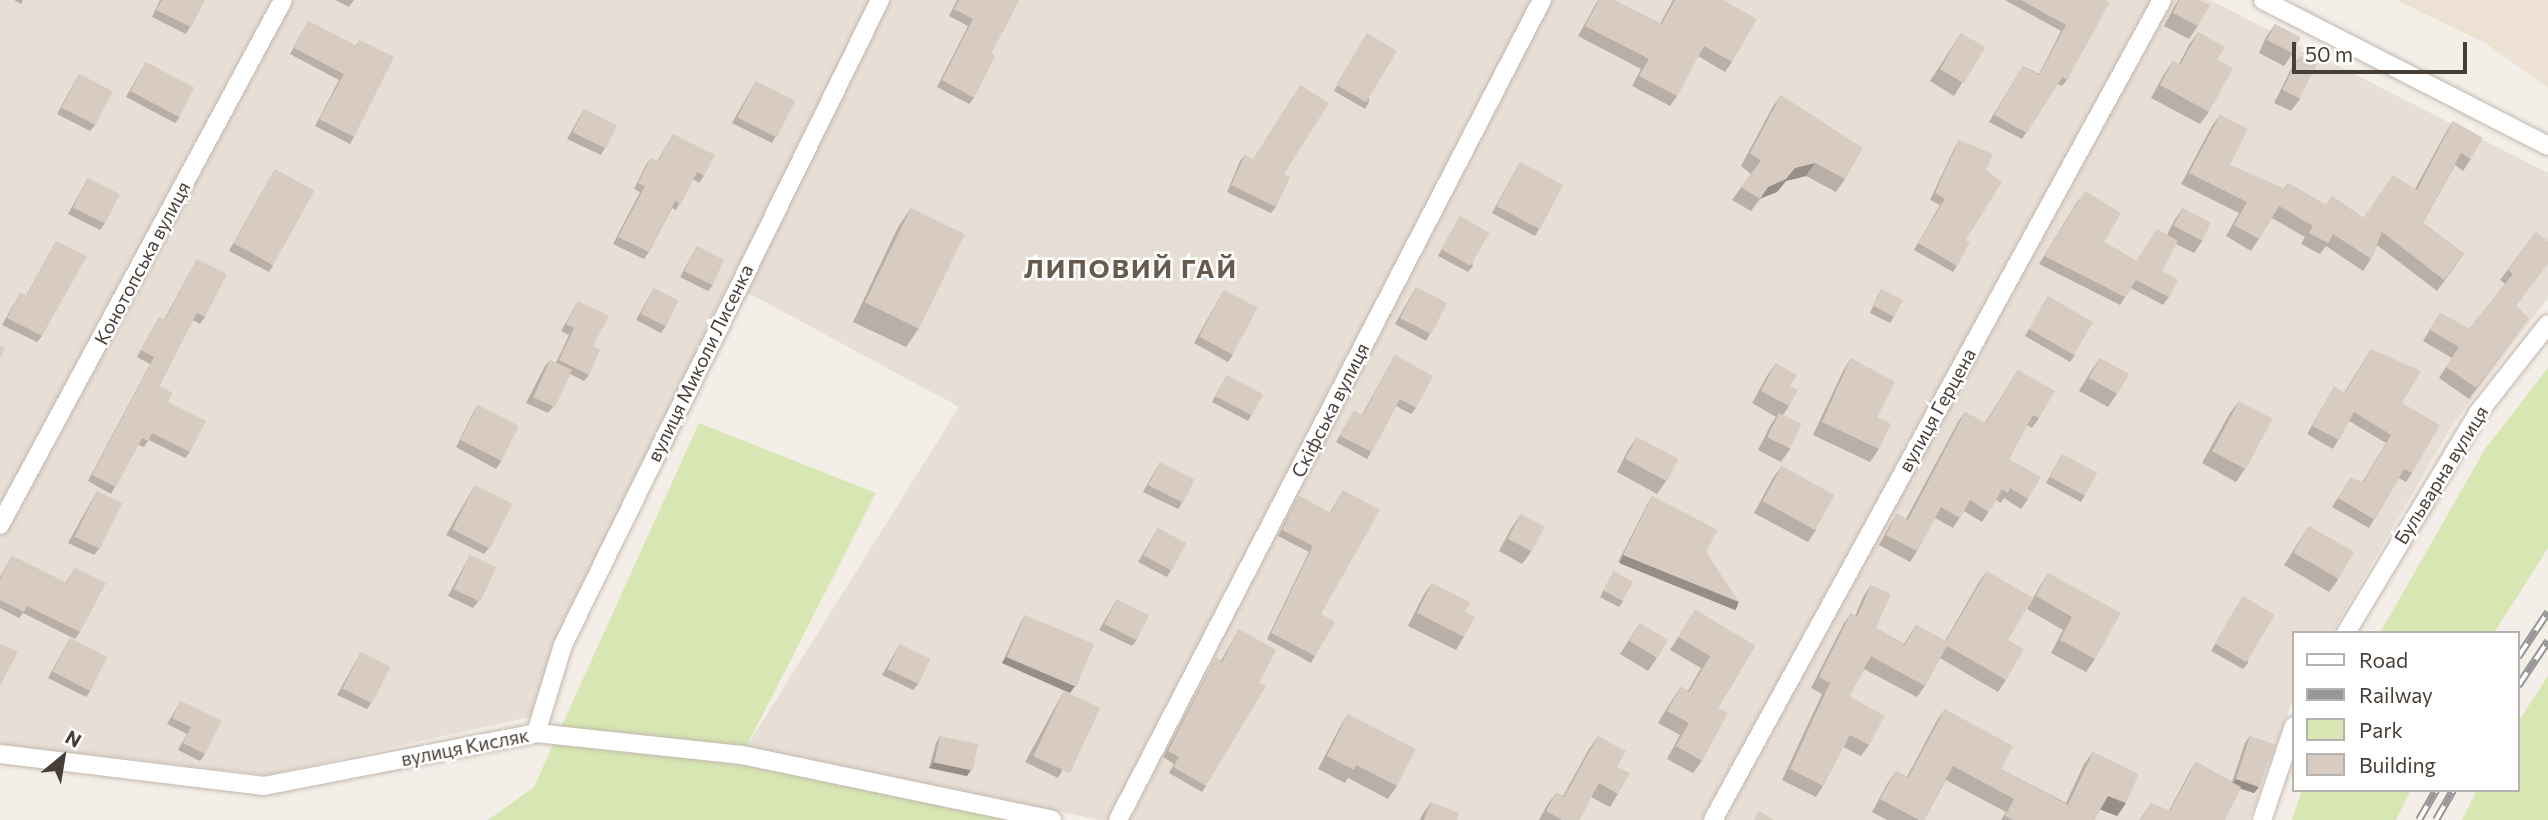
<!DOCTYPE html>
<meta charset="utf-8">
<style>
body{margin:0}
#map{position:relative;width:2548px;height:820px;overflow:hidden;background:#f3eee8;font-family:Commissioner,sans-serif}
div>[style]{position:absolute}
.residential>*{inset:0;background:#e7dfd6}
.education>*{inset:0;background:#ece1d2}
.green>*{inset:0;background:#d7e6b2}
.roads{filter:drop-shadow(0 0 2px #c2b7ae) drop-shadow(0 0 2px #c2b7ae)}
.minor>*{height:18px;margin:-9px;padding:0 9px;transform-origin:9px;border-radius:9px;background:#fff}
.rail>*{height:8px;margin-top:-4px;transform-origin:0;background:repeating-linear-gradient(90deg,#fff 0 16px,#979797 0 32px);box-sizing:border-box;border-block:2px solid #979797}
.wall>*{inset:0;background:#baafa6}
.shaded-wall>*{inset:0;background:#978e87;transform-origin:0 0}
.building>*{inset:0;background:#d8cbc1;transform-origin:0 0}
span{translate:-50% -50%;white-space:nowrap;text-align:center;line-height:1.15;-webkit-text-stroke:5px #fff;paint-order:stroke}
.street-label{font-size:19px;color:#473e37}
.district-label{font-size:26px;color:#695a4e;font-weight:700;letter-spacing:2px}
.legend{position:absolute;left:2292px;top:631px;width:228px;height:161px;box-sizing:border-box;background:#fff;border:2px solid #b5b2af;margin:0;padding:9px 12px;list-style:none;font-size:21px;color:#473e37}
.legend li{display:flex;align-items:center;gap:14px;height:35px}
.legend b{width:35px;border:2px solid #b5b2af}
.north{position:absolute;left:28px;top:722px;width:70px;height:70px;-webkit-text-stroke:5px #fff;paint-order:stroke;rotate:30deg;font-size:19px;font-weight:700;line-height:28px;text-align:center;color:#473e37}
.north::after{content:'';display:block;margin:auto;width:24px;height:32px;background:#473e37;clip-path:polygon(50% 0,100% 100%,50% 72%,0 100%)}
.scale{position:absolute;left:2292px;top:42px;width:175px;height:32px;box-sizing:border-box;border:4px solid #473e37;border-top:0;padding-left:9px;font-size:21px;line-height:24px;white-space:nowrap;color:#473e37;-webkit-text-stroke:5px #fff;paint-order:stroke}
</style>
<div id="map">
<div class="residential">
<div style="clip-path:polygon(0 0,2210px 0,2548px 173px,2548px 298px,2451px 427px,2332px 633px,2294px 633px,2294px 697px,2249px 820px,1100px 820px,747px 746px,959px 407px,730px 283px,553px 645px,530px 717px,267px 775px,0 744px)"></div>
</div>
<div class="education">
<div style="clip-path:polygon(2397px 0,2548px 0,2548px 88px,2487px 44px)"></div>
</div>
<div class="green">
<div style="clip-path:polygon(2548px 368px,2548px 548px,2494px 633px,2380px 633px,2485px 449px)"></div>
<div style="clip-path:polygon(699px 423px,876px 493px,742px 755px,1006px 820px,488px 820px,534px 787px)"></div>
<div style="clip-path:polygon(2548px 676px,2548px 820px,2462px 820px,2477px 790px,2518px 790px,2518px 722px)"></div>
<div style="clip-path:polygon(2302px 790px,2411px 790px,2396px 820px,2292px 820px)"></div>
</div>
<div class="roads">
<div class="minor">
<div style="left:2263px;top:0;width:320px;rotate:27.1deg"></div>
<div style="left:0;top:525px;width:596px;rotate:-61.67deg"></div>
<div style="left:2346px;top:633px;width:257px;rotate:-59deg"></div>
<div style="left:2478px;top:413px;width:113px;rotate:-51.8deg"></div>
<div style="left:536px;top:733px;width:92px;rotate:-72.9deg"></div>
<div style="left:563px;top:645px;width:719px;rotate:-63.83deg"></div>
<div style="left:0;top:754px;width:266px;rotate:6.9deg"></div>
<div style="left:264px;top:786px;width:277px;rotate:-11deg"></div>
<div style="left:536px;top:733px;width:207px;rotate:6.1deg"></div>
<div style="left:742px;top:755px;width:317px;rotate:11.8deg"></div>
<div style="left:1118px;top:820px;width:923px;rotate:-62.66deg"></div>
<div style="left:1713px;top:820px;width:935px;rotate:-61.3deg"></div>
<div style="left:2262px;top:820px;width:99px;rotate:-71.2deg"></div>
</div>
</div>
<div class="rail">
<div style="left:2518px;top:657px;width:54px;rotate:-56.3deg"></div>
<div style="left:2518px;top:686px;width:54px;rotate:-56.3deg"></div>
<div style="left:2419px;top:820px;width:34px;rotate:-60deg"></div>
<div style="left:2436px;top:820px;width:34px;rotate:-60deg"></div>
</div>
<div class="wall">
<div style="clip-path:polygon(14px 0,23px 0,21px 4px)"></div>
<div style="clip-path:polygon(160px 0,205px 0,186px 34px,152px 17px)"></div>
<div style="clip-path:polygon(335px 0,354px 0,349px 7px)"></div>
<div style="clip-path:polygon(957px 0,1019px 0,991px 53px,974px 98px,969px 104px,937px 87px,968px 26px,949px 16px)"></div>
<div style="clip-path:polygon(1598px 0,1614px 0,1660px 24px,1673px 0,1723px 0,1732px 62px,1725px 72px,1698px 56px,1677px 96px,1670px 106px,1632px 86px,1641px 69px,1578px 36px)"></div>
<div style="clip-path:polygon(2005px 0,2106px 0,2067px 80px,2062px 86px,2057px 84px,2022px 139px,1989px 122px,2023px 66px,2039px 74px,2061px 31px)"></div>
<div style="clip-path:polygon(2178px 0,2200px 0,2198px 26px,2189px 39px,2164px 26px)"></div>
<div style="clip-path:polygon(308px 21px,356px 46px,360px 40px,354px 137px,350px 144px,315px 126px,339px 80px,290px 54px)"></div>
<div style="clip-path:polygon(2275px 24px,2293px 53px,2284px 66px,2259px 53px,2266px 37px)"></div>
<div style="clip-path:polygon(2198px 32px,2209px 112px,2200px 124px,2151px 98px,2164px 74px,2173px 61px,2179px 64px,2189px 45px)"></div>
<div style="clip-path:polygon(1367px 33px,1369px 102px,1365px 109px,1334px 91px)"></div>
<div style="clip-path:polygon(1961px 33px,1962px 83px,1954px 96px,1930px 81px)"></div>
<div style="clip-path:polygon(2300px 56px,2300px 99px,2291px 111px,2274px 103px,2291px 69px)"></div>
<div style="clip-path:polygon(146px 62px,180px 117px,175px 123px,126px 97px)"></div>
<div style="clip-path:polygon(79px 74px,95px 125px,90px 131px,57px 114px)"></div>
<div style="clip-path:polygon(756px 81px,776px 136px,772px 143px,732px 123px)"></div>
<div style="clip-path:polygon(1781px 95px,1845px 179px,1836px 192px,1806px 176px,1786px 181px,1777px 192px,1760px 199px,1751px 211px,1732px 200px,1751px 174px,1741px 166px,1772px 108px)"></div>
<div style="clip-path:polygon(584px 109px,605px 148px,601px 155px,567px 139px)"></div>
<div style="clip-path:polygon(2220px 115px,2230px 165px,2284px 189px,2288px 183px,2326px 205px,2332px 196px,2363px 218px,2415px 189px,2446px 132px,2453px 121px,2471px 159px,2463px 171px,2455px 165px,2423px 223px,2464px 254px,2437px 291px,2377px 245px,2371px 259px,2363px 271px,2326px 246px,2320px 254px,2301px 244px,2305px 237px,2272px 218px,2251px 251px,2226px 236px,2239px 213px,2181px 184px,2212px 126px)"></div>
<div style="clip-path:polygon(673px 134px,704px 176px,699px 183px,693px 179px,676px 210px,672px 208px,649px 252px,644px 259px,613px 244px,640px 192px,634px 189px,646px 165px,651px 158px,657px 162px)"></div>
<div style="clip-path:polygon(1959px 140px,1986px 170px,1966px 240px,1957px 266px,1953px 272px,1914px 250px,1940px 205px,1930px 200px,1955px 147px)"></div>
<div style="clip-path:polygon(1245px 155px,1276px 207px,1271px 213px,1227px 192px,1240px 161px)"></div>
<div style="clip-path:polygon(1520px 162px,1539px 229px,1535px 236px,1492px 213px)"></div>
<div style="clip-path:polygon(275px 169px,273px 266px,269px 272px,229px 251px)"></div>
<div style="clip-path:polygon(88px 178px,105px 223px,100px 230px,68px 214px)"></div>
<div style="clip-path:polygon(2079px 199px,2104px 242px,2136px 261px,2167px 235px,2174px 221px,2183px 208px,2203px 240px,2194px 253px,2176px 244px,2162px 271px,2169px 297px,2163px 305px,2131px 288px,2120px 305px,2039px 264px)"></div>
<div style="clip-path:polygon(911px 208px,919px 328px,906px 347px,853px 322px,898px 227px)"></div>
<div style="clip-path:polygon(1460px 216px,1473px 266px,1468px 272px,1438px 256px)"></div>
<div style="clip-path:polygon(2536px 232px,2516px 307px,2529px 318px,2469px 399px,2439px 378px,2452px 358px,2423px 341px,2440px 313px,2469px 329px,2505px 284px,2500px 280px)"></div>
<div style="clip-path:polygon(56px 241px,42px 336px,37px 342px,2px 325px,20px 293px,26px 296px)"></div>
<div style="clip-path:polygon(697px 246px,713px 285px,708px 291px,680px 277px)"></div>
<div style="clip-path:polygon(197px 259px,205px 317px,200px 324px,193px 320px,159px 386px,168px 402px,190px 452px,185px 458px,149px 440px,144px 447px,138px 445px,111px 494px,88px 481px,150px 364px,137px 357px,159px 317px,164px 320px)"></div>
<div style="clip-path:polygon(1416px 287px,1430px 334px,1426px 341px,1395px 324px)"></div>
<div style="clip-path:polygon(654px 288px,666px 326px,661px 333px,636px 320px)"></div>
<div style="clip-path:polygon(1882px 289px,1894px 317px,1890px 323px,1870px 313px,1878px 295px)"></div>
<div style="clip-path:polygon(1224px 290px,1233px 355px,1228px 362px,1194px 343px)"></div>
<div style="clip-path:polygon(2048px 296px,2075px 355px,2070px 362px,2025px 336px)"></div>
<div style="clip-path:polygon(578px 301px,593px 346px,589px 375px,584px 381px,570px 374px,553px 407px,548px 413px,526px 403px,545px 366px,550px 360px,556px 363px,569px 335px,561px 331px)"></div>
<div style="clip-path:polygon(2371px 349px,2402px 403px,2412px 473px,2406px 482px,2399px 478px,2369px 528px,2332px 507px,2351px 477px,2362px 483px,2386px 443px,2349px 421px,2333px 449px,2307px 434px,2334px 387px,2344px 393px)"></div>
<div style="clip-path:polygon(1395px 355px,1416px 408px,1411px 414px,1396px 406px,1367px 459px,1336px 442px,1354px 411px,1362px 415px)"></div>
<div style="clip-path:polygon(1851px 358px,1877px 417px,1879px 449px,1870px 462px,1813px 435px,1843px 371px)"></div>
<div style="clip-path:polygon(2100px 358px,2117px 394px,2108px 407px,2079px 391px,2091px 371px)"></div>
<div style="clip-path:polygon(1776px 363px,1790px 386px,1789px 406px,1783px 415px,1790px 449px,1781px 462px,1758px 450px,1770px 426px,1776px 417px,1752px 403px,1767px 376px)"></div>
<div style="clip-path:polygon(2018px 370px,2039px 418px,2032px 428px,2027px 425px,2009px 459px,2028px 499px,2021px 509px,2004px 498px,2001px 503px,1996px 500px,1982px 522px,1964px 511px,1953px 528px,1935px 518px,1917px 551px,1910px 562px,1879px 545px,1890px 525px,1897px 514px,1906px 519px,1958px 422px,1965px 412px,1985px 423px)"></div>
<div style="clip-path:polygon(1227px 375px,1252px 414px,1248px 421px,1212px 402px)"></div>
<div style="clip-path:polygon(2239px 401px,2245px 469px,2236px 482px,2202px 463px,2230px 413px)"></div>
<div style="clip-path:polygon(478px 405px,501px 462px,496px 469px,456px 447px,474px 411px)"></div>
<div style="clip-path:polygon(1637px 437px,1666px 481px,1657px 494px,1617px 472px,1628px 450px)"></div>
<div style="clip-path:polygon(2062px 454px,2085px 495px,2081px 502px,2046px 483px)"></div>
<div style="clip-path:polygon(1160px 462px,1182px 503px,1178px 509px,1143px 492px)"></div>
<div style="clip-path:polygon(1782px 466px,1816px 530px,1808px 542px,1754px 513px,1773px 478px)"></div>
<div style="clip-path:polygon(475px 485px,489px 548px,484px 554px,446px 535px)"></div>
<div style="clip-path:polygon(1343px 490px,1321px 614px,1315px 656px,1311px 663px,1267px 639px,1309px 552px,1278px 536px,1295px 503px,1299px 496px,1330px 513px)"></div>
<div style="clip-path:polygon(97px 491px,99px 549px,94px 555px,68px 543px)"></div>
<div style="clip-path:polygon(1652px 496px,1706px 552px,1734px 609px,1618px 562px,1648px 503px)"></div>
<div style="clip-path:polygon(1521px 514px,1531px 552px,1522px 564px,1499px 551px,1512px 527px)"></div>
<div style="clip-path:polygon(2309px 526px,2338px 580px,2329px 592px,2284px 565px)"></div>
<div style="clip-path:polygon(1158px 528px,1171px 570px,1167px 577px,1138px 562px)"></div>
<div style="clip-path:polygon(470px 555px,478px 602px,473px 608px,448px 596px)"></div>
<div style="clip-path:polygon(12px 556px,66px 583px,75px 568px,80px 632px,75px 639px,23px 613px,19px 618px,0 608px,0 577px)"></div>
<div style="clip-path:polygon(1614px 571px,1623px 601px,1619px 607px,1600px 597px)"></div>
<div style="clip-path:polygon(1987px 571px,2008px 640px,2006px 680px,1998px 692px,1940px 658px,1925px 686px,1917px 697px,1864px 669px,1849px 696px,1869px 745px,1861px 756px,1843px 747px,1823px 786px,1816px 797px,1782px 780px,1822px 694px,1811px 688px,1843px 625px,1851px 613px,1855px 616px,1863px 597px,1871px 585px,1876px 628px,1904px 644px,1916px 625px,1945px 641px,1979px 582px)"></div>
<div style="clip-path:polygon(2048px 573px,2095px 659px,2086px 672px,2051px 653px,2063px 630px,2027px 609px,2040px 586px)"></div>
<div style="clip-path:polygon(1432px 583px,1465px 612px,1464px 637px,1456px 650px,1408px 626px,1423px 596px)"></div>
<div style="clip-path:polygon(2243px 596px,2248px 663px,2243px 669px,2211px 651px)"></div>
<div style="clip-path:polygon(1117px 599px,1137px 640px,1132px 646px,1099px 630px)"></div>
<div style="clip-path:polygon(1695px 610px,1755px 646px,1718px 708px,1702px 761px,1693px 773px,1667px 759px,1680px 735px,1658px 723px,1672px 700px,1681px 687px,1688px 691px,1701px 668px,1670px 650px)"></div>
<div style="clip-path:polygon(1025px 615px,1070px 693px,1002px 663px,1021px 622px)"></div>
<div style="clip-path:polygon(1640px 623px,1657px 658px,1648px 671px,1620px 654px)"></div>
<div style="clip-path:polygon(1239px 629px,1206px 786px,1202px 792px,1169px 773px,1174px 764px,1163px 757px,1212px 665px,1216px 658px,1221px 661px)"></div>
<div style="clip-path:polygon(70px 638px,91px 690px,86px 697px,48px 678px)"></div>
<div style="clip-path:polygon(900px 644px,918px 684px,913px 690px,882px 675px)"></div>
<div style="clip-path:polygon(361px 652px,371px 703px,367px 709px,337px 695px)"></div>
<div style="clip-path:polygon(1064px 691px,1062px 771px,1058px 778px,1025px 762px)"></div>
<div style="clip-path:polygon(181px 701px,205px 754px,200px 761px,178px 750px,187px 734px,167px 724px)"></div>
<div style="clip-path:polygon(1945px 709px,2001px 769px,2066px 803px,2084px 764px,2093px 752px,2126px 803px,2117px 816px,2100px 809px,2094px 820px,2001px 820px,2006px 812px,1946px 780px,1924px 820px,1887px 820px,1872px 812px,1887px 784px,1896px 771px,1907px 777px,1936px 722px)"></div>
<div style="clip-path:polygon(1348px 714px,1397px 786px,1388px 799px,1348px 778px,1345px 783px,1318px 769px,1340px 727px)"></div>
<div style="clip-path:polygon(940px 736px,971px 770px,967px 776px,929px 768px,936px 743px)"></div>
<div style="clip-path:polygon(1598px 736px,1617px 767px,1618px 794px,1610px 807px,1591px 797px,1579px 820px,1539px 820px,1547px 805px,1556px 793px,1563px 796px,1589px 749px)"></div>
<div style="clip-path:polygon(2250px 736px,2266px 769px,2265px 768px,2254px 793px,2240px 789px,2224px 820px,2140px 820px,2151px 803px,2169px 811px,2190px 771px,2196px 762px,2232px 782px,2245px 743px)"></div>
<div style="clip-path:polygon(1431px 802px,1457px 820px,1420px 820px,1422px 815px)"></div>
</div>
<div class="shaded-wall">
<div style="clip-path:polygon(1815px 163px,1806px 176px,1786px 181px,1777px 192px,1759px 199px,1768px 187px,1795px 168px)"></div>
<div style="left:1623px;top:555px;width:125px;height:9px;rotate:22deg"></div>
<div style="clip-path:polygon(1006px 657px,1075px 686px,1070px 693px,1002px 663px)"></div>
<div style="clip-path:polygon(934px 762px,971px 770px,967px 776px,929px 768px)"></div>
<div style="clip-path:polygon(2236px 779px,2259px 787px,2254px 793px,2231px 785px)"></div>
<div style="clip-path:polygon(2108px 796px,2126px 803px,2117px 816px,2099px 809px)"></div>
</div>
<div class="building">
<div style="clip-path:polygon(162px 0,205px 0,191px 27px,156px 10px)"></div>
<div style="clip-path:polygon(959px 0,1019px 0,991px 53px,995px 56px,974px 98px,942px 80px,973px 19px,954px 9px)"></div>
<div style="clip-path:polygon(1599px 0,1614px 0,1661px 25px,1675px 0,1723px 0,1757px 19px,1732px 62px,1704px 46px,1677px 96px,1639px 76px,1649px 59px,1585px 26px)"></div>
<div style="clip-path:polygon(2021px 0,2106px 0,2110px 2px,2067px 80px,2062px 77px,2027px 133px,1994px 115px,2023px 66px,2039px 75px,2066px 25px)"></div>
<div style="clip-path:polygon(2179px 0,2200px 0,2210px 5px,2198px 26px,2173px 13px)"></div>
<div style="clip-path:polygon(308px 21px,357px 46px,360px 40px,394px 57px,354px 137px,319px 119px,344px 74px,294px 48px)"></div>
<div style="left:2275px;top:24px;width:29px;height:18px;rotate:27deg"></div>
<div style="clip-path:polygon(2198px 32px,2225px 47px,2217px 60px,2233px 68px,2209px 112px,2160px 85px,2173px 61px,2180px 65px)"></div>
<div style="left:1367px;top:33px;width:35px;height:60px;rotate:31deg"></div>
<div style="left:1961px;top:33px;width:28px;height:42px;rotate:30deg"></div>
<div style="left:2300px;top:56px;width:19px;height:38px;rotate:28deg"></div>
<div style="left:146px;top:62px;width:55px;height:33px;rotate:28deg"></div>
<div style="left:79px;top:74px;width:38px;height:38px;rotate:27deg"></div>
<div style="left:756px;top:81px;width:44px;height:41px;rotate:27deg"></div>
<div style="clip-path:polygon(1300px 85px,1329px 103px,1284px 174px,1290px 177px,1276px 207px,1231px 185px,1245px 155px,1253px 159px)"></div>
<div style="clip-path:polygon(1781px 95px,1863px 148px,1845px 179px,1815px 163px,1795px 168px,1786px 179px,1768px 187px,1760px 199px,1741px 187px,1761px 161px,1750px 153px)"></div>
<div style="left:584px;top:109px;width:37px;height:26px;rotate:26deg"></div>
<div style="clip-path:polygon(2220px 115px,2248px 129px,2230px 165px,2285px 189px,2288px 183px,2326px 205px,2332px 196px,2363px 218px,2393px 175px,2417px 190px,2453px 121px,2483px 138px,2471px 159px,2461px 153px,2423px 223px,2464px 254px,2444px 280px,2382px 232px,2371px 259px,2333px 234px,2328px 243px,2309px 233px,2313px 226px,2279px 206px,2259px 239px,2234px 225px,2247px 202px,2189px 173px)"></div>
<div style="clip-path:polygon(673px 134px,715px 155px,704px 176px,697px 172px,681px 204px,675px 201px,649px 252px,618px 237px,645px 186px,638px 183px,651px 158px,658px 162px)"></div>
<div style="clip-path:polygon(1959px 140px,1993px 154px,1986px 170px,2002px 182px,1966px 240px,1970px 242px,1957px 266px,1918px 243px,1945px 199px,1935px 193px)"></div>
<div style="left:1520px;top:162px;width:49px;height:50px;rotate:28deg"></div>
<div style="left:275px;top:169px;width:45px;height:85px;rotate:29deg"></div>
<div style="left:88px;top:178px;width:36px;height:33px;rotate:27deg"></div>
<div style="clip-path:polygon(2085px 191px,2121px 213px,2104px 242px,2136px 261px,2157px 229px,2178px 241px,2162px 271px,2178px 280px,2169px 297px,2136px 280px,2125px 297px,2044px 256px)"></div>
<div style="left:911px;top:208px;width:60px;height:105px;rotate:26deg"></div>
<div style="left:2183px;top:208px;width:32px;height:20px;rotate:28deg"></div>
<div style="left:1460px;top:216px;width:34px;height:38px;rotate:30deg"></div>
<div style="clip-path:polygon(2536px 232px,2548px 241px,2548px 264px,2516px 306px,2529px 318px,2476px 388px,2446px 367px,2459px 347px,2430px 330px,2440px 313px,2469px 329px,2513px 274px,2508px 270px)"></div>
<div style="clip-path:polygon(56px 241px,87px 256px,42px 336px,7px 318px,20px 293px,26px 297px)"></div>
<div style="left:697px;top:246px;width:31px;height:28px;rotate:27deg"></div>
<div style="clip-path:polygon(197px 259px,227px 274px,205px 317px,197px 313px,159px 386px,173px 393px,168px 402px,206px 421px,190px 452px,152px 433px,148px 441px,142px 438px,116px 487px,92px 475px,154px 357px,141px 350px,159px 317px,165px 320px)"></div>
<div style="left:1416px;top:287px;width:35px;height:35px;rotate:27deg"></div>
<div style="left:654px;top:288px;width:28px;height:29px;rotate:27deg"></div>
<div style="left:1882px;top:289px;width:24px;height:19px;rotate:28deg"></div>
<div style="left:1224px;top:290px;width:38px;height:53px;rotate:28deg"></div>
<div style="left:2048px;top:296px;width:52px;height:38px;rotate:30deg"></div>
<div style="clip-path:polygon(578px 301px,609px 316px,593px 346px,600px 350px,589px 375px,559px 360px,574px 328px,566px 324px)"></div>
<div style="clip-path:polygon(0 345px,5px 348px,0 358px)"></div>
<div style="clip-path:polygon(2371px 349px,2421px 371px,2402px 403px,2440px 425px,2412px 473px,2404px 469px,2375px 520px,2338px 498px,2351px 477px,2363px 483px,2391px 435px,2354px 412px,2339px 440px,2312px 426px,2334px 387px,2345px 393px)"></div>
<div style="clip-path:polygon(1395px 355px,1433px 376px,1416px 408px,1400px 399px,1372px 452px,1340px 436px,1354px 411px,1363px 415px)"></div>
<div style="clip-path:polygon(1851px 358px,1895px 382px,1877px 417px,1891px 424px,1879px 449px,1822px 422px)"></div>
<div style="left:2100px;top:358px;width:33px;height:23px;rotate:29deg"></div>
<div style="left:550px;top:360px;width:24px;height:41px;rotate:24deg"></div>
<div style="clip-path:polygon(1776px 363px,1797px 375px,1790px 386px,1798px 390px,1789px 406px,1761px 391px)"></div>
<div style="clip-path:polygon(2018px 370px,2055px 391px,2039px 418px,2033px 415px,2009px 459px,2041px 477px,2028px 499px,2010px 488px,2008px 493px,2002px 489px,1989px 512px,1970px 500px,1960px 518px,1941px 507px,1917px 551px,1886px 535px,1897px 514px,1908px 520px,1965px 412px,1986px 423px)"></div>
<div style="left:1227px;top:375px;width:41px;height:24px;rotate:28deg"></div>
<div style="left:2239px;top:401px;width:38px;height:57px;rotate:28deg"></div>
<div style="left:478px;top:405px;width:46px;height:39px;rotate:27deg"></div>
<div style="left:1779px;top:413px;width:25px;height:27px;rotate:26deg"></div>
<div style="left:1637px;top:437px;width:47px;height:25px;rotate:28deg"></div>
<div style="left:2062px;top:454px;width:40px;height:26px;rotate:28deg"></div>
<div style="left:1160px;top:462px;width:39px;height:26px;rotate:27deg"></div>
<div style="left:1782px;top:466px;width:60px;height:40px;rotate:29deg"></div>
<div style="left:475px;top:485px;width:42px;height:50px;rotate:27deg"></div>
<div style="clip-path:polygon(1343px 490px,1380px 510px,1321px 614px,1335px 622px,1315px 656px,1271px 633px,1313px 546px,1282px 530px,1299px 496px,1331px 513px)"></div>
<div style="left:97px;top:491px;width:28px;height:51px;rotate:26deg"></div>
<div style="clip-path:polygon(1652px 496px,1718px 530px,1706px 552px,1739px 602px,1623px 555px)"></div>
<div style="left:1521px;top:514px;width:27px;height:28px;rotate:28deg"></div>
<div style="left:2309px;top:526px;width:52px;height:31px;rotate:30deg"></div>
<div style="left:1158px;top:528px;width:32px;height:31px;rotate:28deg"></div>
<div style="left:470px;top:555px;width:29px;height:38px;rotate:25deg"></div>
<div style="clip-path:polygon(12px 556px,67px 583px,75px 568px,106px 583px,80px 632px,27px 606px,24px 612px,0 600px,0 579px)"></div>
<div style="left:1614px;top:571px;width:22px;height:22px;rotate:30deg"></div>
<div style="clip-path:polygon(1987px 571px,2033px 598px,2008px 640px,2024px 649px,2006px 680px,1947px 646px,1925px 686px,1871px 656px,1849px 696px,1885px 716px,1869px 745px,1850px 735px,1823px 786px,1790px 769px,1830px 683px,1819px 677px,1851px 613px,1857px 617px,1871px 585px,1891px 594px,1876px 628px,1905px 645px,1916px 625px,1946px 641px)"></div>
<div style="clip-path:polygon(2048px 573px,2121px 613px,2095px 659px,2060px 640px,2072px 617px,2036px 596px)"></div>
<div style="clip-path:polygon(1432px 583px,1470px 602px,1465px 612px,1475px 617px,1464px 637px,1417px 613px)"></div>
<div style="left:2243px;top:596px;width:37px;height:55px;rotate:31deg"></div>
<div style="left:1117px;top:599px;width:36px;height:28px;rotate:27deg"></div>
<div style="clip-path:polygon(1695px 610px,1755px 646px,1718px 708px,1728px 713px,1702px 761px,1676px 746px,1689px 723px,1667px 711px,1681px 687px,1689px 692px,1710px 656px,1678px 637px)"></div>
<div style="left:1025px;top:615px;width:75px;height:46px;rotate:23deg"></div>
<div style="left:1640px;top:623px;width:33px;height:21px;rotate:31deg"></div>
<div style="clip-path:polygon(1239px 629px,1276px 650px,1259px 683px,1266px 686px,1206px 786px,1173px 767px,1179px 757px,1168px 751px,1216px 658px,1222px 662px)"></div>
<div style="left:70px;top:638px;width:42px;height:38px;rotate:27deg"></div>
<div style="clip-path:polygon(0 644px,18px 652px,0 686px)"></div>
<div style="left:900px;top:644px;width:34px;height:28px;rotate:26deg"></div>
<div style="left:361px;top:652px;width:33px;height:41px;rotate:27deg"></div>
<div style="left:1064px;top:691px;width:40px;height:72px;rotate:25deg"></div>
<div style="clip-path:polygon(181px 701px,222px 721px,205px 754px,183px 743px,191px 727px,172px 718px)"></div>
<div style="clip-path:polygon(1945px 709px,2013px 746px,2001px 769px,2068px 805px,2093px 752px,2139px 774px,2126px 803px,2108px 796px,2094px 820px,2013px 820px,2005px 816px,2014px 799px,1953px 766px,1924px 820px,1919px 820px,1880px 799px,1896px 771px,1908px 778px)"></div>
<div style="clip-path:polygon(1348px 714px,1416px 749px,1397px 786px,1356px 765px,1354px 770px,1327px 756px)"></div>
<div style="left:940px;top:736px;width:39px;height:27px;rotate:12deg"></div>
<div style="clip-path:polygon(1598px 736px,1626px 751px,1617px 767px,1630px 773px,1618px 794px,1599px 783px,1579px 820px,1562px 820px,1546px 811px,1556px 793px,1564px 797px)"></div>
<div style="clip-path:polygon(2250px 736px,2277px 745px,2271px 762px,2268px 761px,2259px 787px,2236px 779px)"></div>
<div style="clip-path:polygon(2196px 762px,2241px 787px,2224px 820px,2141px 820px,2151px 803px,2170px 811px)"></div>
<div style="clip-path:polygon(1431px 802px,1459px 813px,1457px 820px,1424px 820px)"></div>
<div style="clip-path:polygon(1759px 811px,1774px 820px,1754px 820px)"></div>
</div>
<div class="street-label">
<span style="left:142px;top:263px;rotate:-62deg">Конотопська вулиця</span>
<span style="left:700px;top:363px;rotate:-64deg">вулиця Миколи Лисенка</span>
<span style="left:1330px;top:410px;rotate:-63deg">Скіфська вулиця</span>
<span style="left:1937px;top:410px;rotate:-61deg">вулиця Герцена</span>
<span style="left:2441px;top:475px;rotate:-58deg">Бульварна вулиця</span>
<span style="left:465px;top:747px;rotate:-11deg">вулиця Кисляк</span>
</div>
<div class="district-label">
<span style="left:1131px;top:268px">ЛИПОВИЙ ГАЙ</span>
</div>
<ul class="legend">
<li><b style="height:9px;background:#fff"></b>Road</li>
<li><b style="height:9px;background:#979797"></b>Railway</li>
<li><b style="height:19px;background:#d7e6b2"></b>Park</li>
<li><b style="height:19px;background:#d8cbc1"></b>Building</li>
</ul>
<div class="north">N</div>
<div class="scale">50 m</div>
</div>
